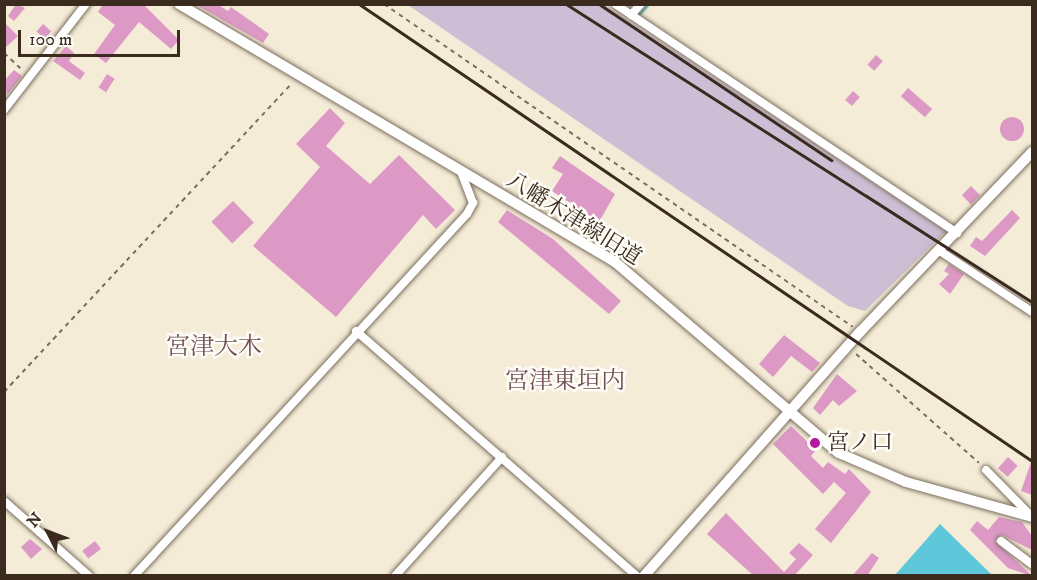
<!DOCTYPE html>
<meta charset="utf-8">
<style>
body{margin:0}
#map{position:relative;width:1037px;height:580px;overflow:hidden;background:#f4ecd7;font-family:"IM FELL DW Pica","Noto Serif JP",serif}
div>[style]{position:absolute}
.industrial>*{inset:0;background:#ccbed4}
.water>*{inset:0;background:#5ec7d9}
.stream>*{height:3px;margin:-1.5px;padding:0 1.5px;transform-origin:1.5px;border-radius:1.5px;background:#5ec7d9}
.building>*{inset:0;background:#dd99c5;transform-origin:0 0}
.round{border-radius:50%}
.path>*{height:2px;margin-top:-1px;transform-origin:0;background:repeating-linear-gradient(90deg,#7c6e5f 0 4.5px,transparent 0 9px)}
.roads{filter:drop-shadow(0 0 2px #7c6e5f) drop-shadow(0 0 2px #7c6e5f)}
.minor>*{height:8px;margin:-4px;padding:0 4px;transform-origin:4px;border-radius:4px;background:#fff}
.tertiary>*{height:10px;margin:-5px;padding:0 5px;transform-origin:5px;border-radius:5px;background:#fff}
.rail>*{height:3px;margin:-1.5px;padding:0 1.5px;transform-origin:1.5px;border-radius:1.5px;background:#3b2a1e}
.dots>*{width:16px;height:16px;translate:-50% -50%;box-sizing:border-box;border:3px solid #fdfcf7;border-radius:50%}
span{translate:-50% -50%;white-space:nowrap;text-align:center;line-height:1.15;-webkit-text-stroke:5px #fdfcf7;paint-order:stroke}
.street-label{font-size:22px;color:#3b2a1e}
.poi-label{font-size:22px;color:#3b2a1e}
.left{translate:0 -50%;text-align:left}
.neighbourhood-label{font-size:24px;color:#745158}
.frame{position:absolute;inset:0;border:6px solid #3b2a1e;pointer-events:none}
.north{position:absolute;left:18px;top:502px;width:60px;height:60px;-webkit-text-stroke:4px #fdfcf7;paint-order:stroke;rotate:312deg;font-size:16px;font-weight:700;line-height:24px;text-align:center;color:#3b2a1e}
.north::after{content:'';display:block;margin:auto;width:21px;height:27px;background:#3b2a1e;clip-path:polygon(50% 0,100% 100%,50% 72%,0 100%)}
.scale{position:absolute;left:18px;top:30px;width:162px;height:27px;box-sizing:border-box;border:3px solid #3b2a1e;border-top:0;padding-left:8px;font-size:18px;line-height:21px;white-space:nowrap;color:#3b2a1e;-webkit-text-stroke:4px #fdfcf7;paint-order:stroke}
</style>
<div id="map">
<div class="industrial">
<div style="clip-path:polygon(408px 5px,605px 5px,946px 231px,865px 311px,848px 306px)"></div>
</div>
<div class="water">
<div style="clip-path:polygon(940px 524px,992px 575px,895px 575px)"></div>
</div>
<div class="stream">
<div style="left:640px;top:13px;width:12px;rotate:-48deg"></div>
</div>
<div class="building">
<div style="clip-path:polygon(16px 4px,25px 8px,14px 21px,8px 16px)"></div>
<div style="clip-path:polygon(103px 4px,143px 4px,179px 40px,171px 49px,139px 22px,106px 63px,94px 54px,115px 25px,98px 12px)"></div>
<div style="clip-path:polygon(195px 4px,217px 4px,228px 11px,231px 7px,269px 34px,263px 43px)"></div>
<div style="clip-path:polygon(4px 22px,18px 36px,4px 49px)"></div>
<div style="left:43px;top:24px;width:11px;height:10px;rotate:41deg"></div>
<div style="clip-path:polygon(66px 46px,74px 53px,69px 61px,85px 73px,80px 80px,53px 61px)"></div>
<div style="left:876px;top:55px;width:9px;height:13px;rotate:41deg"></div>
<div style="clip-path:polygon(14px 70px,22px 76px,7px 95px,4px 81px)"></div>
<div style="left:107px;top:74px;width:9px;height:16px;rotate:32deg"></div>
<div style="left:908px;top:88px;width:32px;height:11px;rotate:41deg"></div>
<div style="left:853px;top:91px;width:9px;height:12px;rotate:41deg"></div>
<div style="clip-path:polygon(330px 108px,345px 123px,326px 146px,370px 184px,399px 155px,455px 210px,436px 229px,423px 215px,336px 317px,253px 246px,320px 167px,296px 144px)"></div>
<div class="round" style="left:1000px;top:117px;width:24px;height:24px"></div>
<div style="clip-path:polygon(560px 156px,615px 194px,599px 222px,552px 191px,563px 174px,552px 168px)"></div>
<div style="left:971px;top:186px;width:13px;height:13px;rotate:45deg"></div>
<div style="left:233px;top:201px;width:30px;height:30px;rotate:46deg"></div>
<div style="clip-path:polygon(507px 210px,553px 239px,621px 301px,609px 314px,498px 222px)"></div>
<div style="clip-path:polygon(1012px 210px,1020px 218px,985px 256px,970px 246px,976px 237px,982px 241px)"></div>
<div style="clip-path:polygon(949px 264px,964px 274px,950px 294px,939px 284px,949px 274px,944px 271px)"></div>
<div style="clip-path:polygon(784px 335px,820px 363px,812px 372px,791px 356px,773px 377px,759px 364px)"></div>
<div style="clip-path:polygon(837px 374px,857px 391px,839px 406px,833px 400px,820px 415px,813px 408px)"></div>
<div style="clip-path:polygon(791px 426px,816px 450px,811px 456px,823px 468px,828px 462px,845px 474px,849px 469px,871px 492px,831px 543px,815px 529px,846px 493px,834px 482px,823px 494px,773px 444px)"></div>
<div style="left:1008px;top:457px;width:13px;height:15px;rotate:42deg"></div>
<div style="clip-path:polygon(1031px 462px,1032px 462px,1032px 495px,1021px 491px)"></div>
<div style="clip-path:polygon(726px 513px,784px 572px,796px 559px,789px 553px,799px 543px,813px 555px,794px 576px,754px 576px,707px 534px)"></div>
<div style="clip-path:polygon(999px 517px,1022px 522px,1032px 536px,1032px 550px,1002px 535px,995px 541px,1032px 576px,1008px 568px,970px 530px,977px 521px,988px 530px)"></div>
<div style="clip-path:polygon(30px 539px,42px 549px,31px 559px,21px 547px)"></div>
<div style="left:95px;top:541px;width:10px;height:16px;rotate:53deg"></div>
<div style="clip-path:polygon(872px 553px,879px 558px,867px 576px,852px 576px)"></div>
</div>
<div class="path">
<div style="left:384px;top:4px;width:569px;rotate:34.56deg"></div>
<div style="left:4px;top:53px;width:25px;rotate:43deg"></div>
<div style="left:856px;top:354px;width:164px;rotate:41.5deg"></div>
<div style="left:4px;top:392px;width:422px;rotate:-47deg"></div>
</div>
<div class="roads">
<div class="minor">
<div style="left:615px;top:4px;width:412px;rotate:33.8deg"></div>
<div style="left:631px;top:15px;width:15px;rotate:-48deg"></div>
<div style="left:4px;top:110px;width:134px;rotate:-52.3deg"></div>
<div style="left:940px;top:251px;width:110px;rotate:33.5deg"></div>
<div style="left:356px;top:331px;width:373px;rotate:41.1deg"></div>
<div style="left:986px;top:470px;width:66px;rotate:45.6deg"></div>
<div style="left:4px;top:501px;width:113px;rotate:41.4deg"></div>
<div style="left:1001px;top:541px;width:39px;rotate:37deg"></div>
<div style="left:134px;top:576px;width:492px;rotate:-47.4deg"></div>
<div style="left:467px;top:214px;width:13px;rotate:-61deg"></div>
<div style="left:473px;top:203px;width:33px;rotate:-111deg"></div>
<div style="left:395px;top:576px;width:160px;rotate:-48deg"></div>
</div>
<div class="tertiary">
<div style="left:179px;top:4px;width:507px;rotate:30.61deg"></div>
<div style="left:615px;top:262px;width:294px;rotate:40.5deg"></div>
<div style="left:839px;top:453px;width:73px;rotate:23.4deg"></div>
<div style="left:906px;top:482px;width:131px;rotate:15.5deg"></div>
<div style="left:644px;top:576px;width:326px;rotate:-48.5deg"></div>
<div style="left:860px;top:332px;width:249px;rotate:-46.3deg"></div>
</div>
</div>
<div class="rail">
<div style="left:359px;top:4px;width:813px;rotate:34.18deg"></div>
<div style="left:566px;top:4px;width:553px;rotate:32.6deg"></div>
<div style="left:599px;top:4px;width:280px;rotate:33.9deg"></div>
</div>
<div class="dots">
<div style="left:815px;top:443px;background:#b5179e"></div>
</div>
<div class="street-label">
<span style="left:574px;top:219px;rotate:32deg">八幡木津線旧道</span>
</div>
<div class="poi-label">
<span class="left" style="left:827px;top:443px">宮ノ口</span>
</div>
<div class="neighbourhood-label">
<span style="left:214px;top:348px">宮津大木</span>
<span style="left:565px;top:382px">宮津東垣内</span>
</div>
<div class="frame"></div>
<div class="north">N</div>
<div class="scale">100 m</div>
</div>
